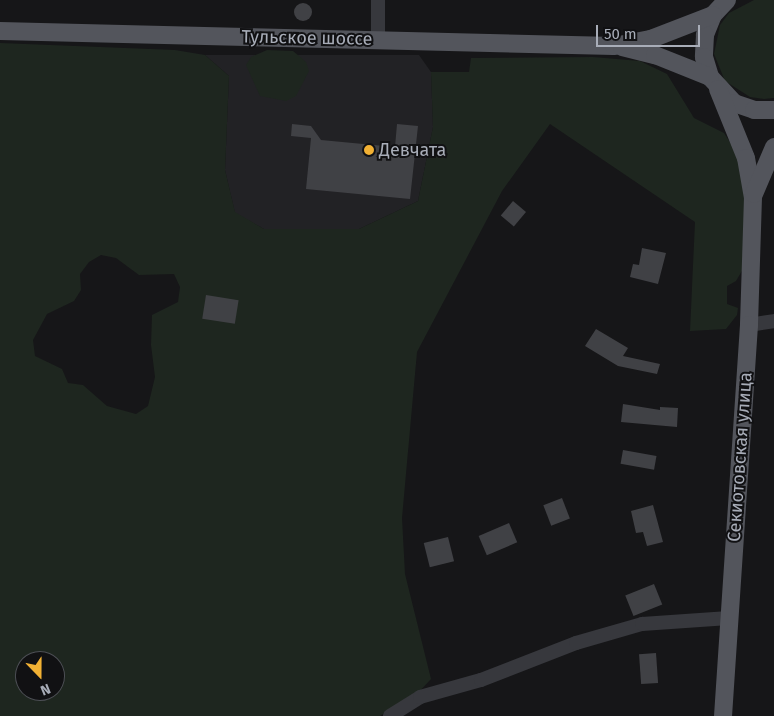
<!DOCTYPE html>
<meta charset="utf-8">
<style>
body{margin:0}
#map{position:relative;width:774px;height:716px;overflow:hidden;background:#161618;font-family:"Fira Sans",sans-serif}
div>[style]{position:absolute}
.built>*{inset:0;background:#222225}
.green>*{inset:0;background:#1e261f}
.building>*{inset:0;background:#404145;transform-origin:0 0}
.round{border-radius:50%}
.minor>*{height:14px;margin:-7px;padding:0 7px;transform-origin:7px;border-radius:7px;background:#37383d}
.major>*{height:18px;margin:-9px;padding:0 9px;transform-origin:9px;border-radius:9px;background:#53555c}
.dots>*{width:14px;height:14px;translate:-50% -50%;box-sizing:border-box;border:2px solid #111113;border-radius:50%}
span{translate:-50% -50%;white-space:nowrap;text-align:center;line-height:1.15;-webkit-text-stroke:4px #111113;paint-order:stroke}
.street-label{font-size:18px;color:#a8adb8}
.poi-label{font-size:18px;color:#a8adb8}
.left{translate:0 -50%;text-align:left}
.north{position:absolute;left:15px;top:651px;width:50px;height:50px;box-sizing:border-box;background:#111113;border:1px solid #4d4f55;border-radius:50%;rotate:158deg;font-size:14px;font-weight:700;line-height:20px;text-align:center;color:#a8adb8}
.north::after{content:'';display:block;margin:auto;width:18px;height:22px;background:#f2b134;clip-path:polygon(50% 0,100% 100%,50% 72%,0 100%)}
.scale{position:absolute;left:596px;top:25px;width:104px;height:22px;box-sizing:border-box;border:2px solid #a8adb8;border-top:0;padding-left:6px;font-size:15px;line-height:18px;white-space:nowrap;color:#a8adb8;-webkit-text-stroke:4px #111113;paint-order:stroke}
</style>
<div id="map">
<div class="built">
<div style="clip-path:polygon(205px 55px,419px 55px,431px 72px,433px 127px,418px 201px,359px 229px,264px 229px,235px 213px,225px 170px,229px 76px)"></div>
</div>
<div class="green">
<div style="clip-path:polygon(754px 0,774px 0,774px 98px,764px 99px,750px 97px,725px 81px,714px 54px,720px 25px,729px 13px)"></div>
<div style="clip-path:polygon(evenodd,0 43px,175px 50px,205px 55px,229px 76px,225px 170px,235px 212px,264px 229px,359px 229px,418px 201px,433px 127px,431px 72px,469px 72px,471px 58px,593px 57px,640px 61px,667px 74px,694px 118px,724px 133px,737px 153px,749px 219px,743px 269px,736px 281px,727px 286px,727px 304px,738px 308px,737px 315px,726px 329px,690px 331px,695px 222px,550px 124px,502px 191px,417px 352px,402px 518px,405px 574px,431px 679px,418px 693px,380px 716px,0 716px,0 43px,101px 255px,116px 258px,139px 275px,174px 274px,180px 287px,178px 302px,152px 315px,151px 345px,155px 377px,148px 406px,136px 414px,107px 406px,83px 385px,68px 383px,62px 369px,35px 356px,33px 340px,47px 314px,74px 301px,81px 290px,80px 274px,89px 262px,101px 255px,0 43px,25px 661px,55px 661px,55px 691px,25px 691px,25px 661px)"></div>
<div style="clip-path:polygon(267px 50px,293px 51px,306px 62px,309px 71px,296px 96px,286px 101px,260px 96px,246px 65px,251px 57px)"></div>
</div>
<div class="building">
<div class="round" style="left:294px;top:3px;width:18px;height:18px"></div>
<div style="clip-path:polygon(292px 124px,311px 126px,321px 140px,395px 147px,397px 124px,418px 126px,410px 199px,306px 189px,311px 138px,291px 136px)"></div>
<div style="left:513px;top:201px;width:17px;height:19px;rotate:40deg"></div>
<div style="clip-path:polygon(642px 248px,666px 253px,658px 284px,630px 277px,633px 264px,639px 265px)"></div>
<div style="left:206px;top:295px;width:33px;height:24px;rotate:9deg"></div>
<div style="clip-path:polygon(596px 329px,628px 348px,623px 356px,660px 364px,657px 374px,618px 366px,585px 346px)"></div>
<div style="clip-path:polygon(623px 404px,660px 410px,660px 407px,678px 408px,677px 427px,621px 422px)"></div>
<div style="left:623px;top:450px;width:34px;height:14px;rotate:10deg"></div>
<div style="left:562px;top:498px;width:22px;height:20px;rotate:69deg"></div>
<div style="clip-path:polygon(653px 505px,663px 542px,647px 546px,643px 532px,636px 533px,631px 511px)"></div>
<div style="left:509px;top:523px;width:21px;height:33px;rotate:67deg"></div>
<div style="left:448px;top:537px;width:25px;height:25px;rotate:76deg"></div>
<div style="left:654px;top:584px;width:22px;height:31px;rotate:68deg"></div>
<div style="left:656px;top:653px;width:30px;height:17px;rotate:86deg"></div>
</div>
<div class="minor">
<div style="left:378px;top:0;width:40px;rotate:90deg"></div>
<div style="left:749px;top:325px;width:25px;rotate:-9deg"></div>
<div style="left:390px;top:716px;width:36px;rotate:-32deg"></div>
<div style="left:420px;top:697px;width:63px;rotate:-15.6deg"></div>
<div style="left:481px;top:680px;width:102px;rotate:-21.3deg"></div>
<div style="left:576px;top:643px;width:69px;rotate:-16.1deg"></div>
<div style="left:642px;top:624px;width:87px;rotate:-3.9deg"></div>
</div>
<div class="major">
<div style="left:727px;top:0;width:21px;rotate:133deg"></div>
<div style="left:713px;top:15px;width:22px;rotate:112deg"></div>
<div style="left:705px;top:35px;width:22px;rotate:93deg"></div>
<div style="left:704px;top:57px;width:21px;rotate:73deg"></div>
<div style="left:710px;top:77px;width:35px;rotate:47deg"></div>
<div style="left:734px;top:103px;width:21px;rotate:19deg"></div>
<div style="left:754px;top:110px;width:20px"></div>
<div style="left:0;top:31px;width:614px;rotate:1.4deg"></div>
<div style="left:614px;top:46px;width:38px;rotate:-11deg"></div>
<div style="left:651px;top:39px;width:66px;rotate:-21.2deg"></div>
<div style="left:622px;top:47px;width:34px;rotate:14deg"></div>
<div style="left:655px;top:55px;width:59px;rotate:21.8deg"></div>
<div style="left:718px;top:89px;width:74px;rotate:67.9deg"></div>
<div style="left:746px;top:158px;width:40px;rotate:80deg"></div>
<div style="left:753px;top:197px;width:128px;rotate:91.8deg"></div>
<div style="left:749px;top:325px;width:392px;rotate:93.8deg"></div>
<div style="left:754px;top:194px;width:51px;rotate:-66.9deg"></div>
</div>
<div class="dots">
<div style="left:369px;top:150px;background:#f2b134"></div>
</div>
<div class="street-label">
<span style="left:307px;top:38px;rotate:1deg">Тульское шоссе</span>
<span style="left:740px;top:457px;rotate:-86deg">Секиотовская улица</span>
</div>
<div class="poi-label">
<span class="left" style="left:379px;top:150px">Девчата</span>
</div>
<div class="north">N</div>
<div class="scale">50 m</div>
</div>
